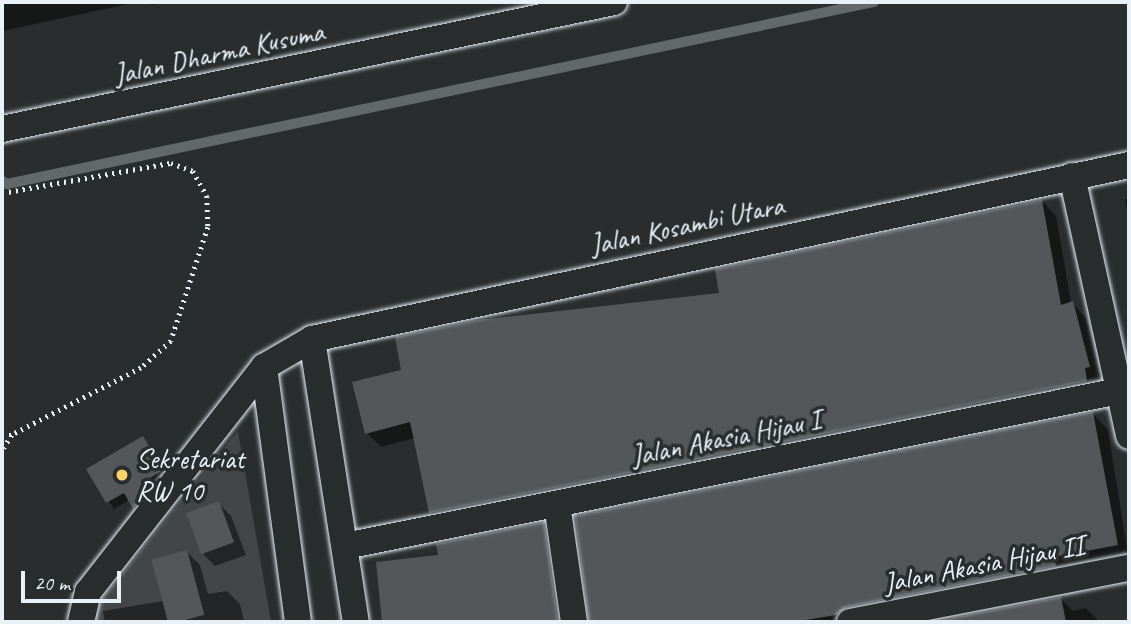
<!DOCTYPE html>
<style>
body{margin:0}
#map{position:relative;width:1131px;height:624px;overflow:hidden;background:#2a2d2e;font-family:Caveat,sans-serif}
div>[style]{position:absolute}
.green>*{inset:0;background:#424648}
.shadow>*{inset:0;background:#0007}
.stream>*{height:10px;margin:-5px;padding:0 5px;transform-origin:5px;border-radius:5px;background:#63686b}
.building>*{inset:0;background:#535759;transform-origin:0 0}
.path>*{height:4.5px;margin-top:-2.25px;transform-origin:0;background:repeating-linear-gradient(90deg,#e8f1f8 0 2px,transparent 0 7px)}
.roads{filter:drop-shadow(0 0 2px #e8f1f8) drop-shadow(0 0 2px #e8f1f8)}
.minor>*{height:26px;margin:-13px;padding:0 13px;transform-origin:13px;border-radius:13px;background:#2a2d2e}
.dots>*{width:19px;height:19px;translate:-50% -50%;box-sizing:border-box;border:4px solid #2a2d2e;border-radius:50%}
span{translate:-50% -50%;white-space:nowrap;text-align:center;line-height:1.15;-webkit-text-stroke:7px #2a2d2e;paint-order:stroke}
.street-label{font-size:28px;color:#e8f1f8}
.poi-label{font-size:28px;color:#e8f1f8}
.left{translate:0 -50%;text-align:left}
.frame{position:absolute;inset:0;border:4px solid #e8f1f8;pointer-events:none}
.scale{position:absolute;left:21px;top:571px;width:100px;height:32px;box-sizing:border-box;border:4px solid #e8f1f8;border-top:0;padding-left:9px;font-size:21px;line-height:24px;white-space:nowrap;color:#e8f1f8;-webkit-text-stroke:5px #2a2d2e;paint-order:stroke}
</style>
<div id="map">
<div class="green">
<div style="clip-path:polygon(238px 431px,271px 622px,94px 622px,92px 611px)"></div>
</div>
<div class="shadow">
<div style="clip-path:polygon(2px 2px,138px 2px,2px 31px)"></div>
<div style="clip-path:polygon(147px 2px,170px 2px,150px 5px)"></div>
<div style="clip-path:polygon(1125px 199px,1129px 199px,1129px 222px)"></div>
<div style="clip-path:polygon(1042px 201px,1056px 216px,1071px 302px,1086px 318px,1103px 381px,1098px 382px,1101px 395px,445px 526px,431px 512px,415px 438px,381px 447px,367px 433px,721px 294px)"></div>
<div style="clip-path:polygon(1093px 414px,1108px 430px,1129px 561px,862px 622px,591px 622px)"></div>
<div style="clip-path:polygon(143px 438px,168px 477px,150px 487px,155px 495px,140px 514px,129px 500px,114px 509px,89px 470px)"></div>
<div style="clip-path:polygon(218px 503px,231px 516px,246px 555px,215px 566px,202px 553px)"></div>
<div style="clip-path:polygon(543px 524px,559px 540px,571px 622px,384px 622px,378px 564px,440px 557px)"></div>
<div style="clip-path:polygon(187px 552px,200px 565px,208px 594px,227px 591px,240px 604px,244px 621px,105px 622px,103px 611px,163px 601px)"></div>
<div style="clip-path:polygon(1061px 599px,1073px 611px,1086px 608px,1100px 622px,941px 622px)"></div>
</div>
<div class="stream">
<div style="left:2px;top:181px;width:6px;rotate:31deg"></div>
<div style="left:7px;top:184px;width:886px;rotate:-11.86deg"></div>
</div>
<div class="building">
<div style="clip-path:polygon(1042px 200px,1061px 305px,1073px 301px,1090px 367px,1085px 368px,1087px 381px,429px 513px,410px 422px,365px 434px,352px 382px,401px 370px,395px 337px,478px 320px,719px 293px,715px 269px)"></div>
<div style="clip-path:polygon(1093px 412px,1118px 545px,1054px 557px,1056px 566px,847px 607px,836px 615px,793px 622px,589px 622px,575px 516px)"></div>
<div style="clip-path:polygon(143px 436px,163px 470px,145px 481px,150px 488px,133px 509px,124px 493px,106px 503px,86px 469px)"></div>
<div style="left:219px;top:501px;width:44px;height:35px;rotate:70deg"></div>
<div style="clip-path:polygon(544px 522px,558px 622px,382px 622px,376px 562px,438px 555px,436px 544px)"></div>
<div style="left:187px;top:550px;width:67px;height:37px;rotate:75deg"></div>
<div style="clip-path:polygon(1061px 597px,1066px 622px,932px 622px)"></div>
</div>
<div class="path">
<div style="left:2px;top:193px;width:172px;rotate:-10.1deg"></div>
<div style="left:171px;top:163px;width:23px;rotate:20deg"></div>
<div style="left:193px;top:171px;width:29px;rotate:61deg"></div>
<div style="left:207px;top:196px;width:31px;rotate:88deg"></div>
<div style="left:208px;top:227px;width:120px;rotate:108deg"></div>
<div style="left:171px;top:341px;width:40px;rotate:138deg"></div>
<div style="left:141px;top:368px;width:145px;rotate:152.6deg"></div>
<div style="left:12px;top:435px;width:19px;rotate:122deg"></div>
<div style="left:2px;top:435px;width:10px"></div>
</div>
<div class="roads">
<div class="minor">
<div style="left:2px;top:129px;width:625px;rotate:-11.72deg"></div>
<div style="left:1072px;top:176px;width:266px;rotate:77.6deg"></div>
<div style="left:312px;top:339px;width:286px;rotate:81.2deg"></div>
<div style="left:264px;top:367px;width:257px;rotate:82.4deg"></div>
<div style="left:557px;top:504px;width:119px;rotate:81.8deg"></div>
<div style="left:345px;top:546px;width:800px;rotate:-11.32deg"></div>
<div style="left:81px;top:622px;width:31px;rotate:-77deg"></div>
<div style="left:88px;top:592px;width:286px;rotate:-52deg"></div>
<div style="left:264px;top:367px;width:56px;rotate:-30.3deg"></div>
<div style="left:312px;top:339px;width:835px;rotate:-12.02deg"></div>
<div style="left:850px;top:622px;width:284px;rotate:-11deg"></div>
</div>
</div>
<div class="dots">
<div style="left:122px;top:475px;background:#ffd166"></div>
</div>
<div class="street-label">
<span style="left:219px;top:53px;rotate:-12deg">Jalan Dharma Kusuma</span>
<span style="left:687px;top:225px;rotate:-12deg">Jalan Kosambi Utara</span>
<span style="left:726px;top:438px;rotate:-11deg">Jalan Akasia Hijau I</span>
<span style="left:984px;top:564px;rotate:-11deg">Jalan Akasia Hijau II</span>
</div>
<div class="poi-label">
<span class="left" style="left:136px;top:475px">Sekretariat<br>RW 10</span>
</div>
<div class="frame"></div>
<div class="scale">20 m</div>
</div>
